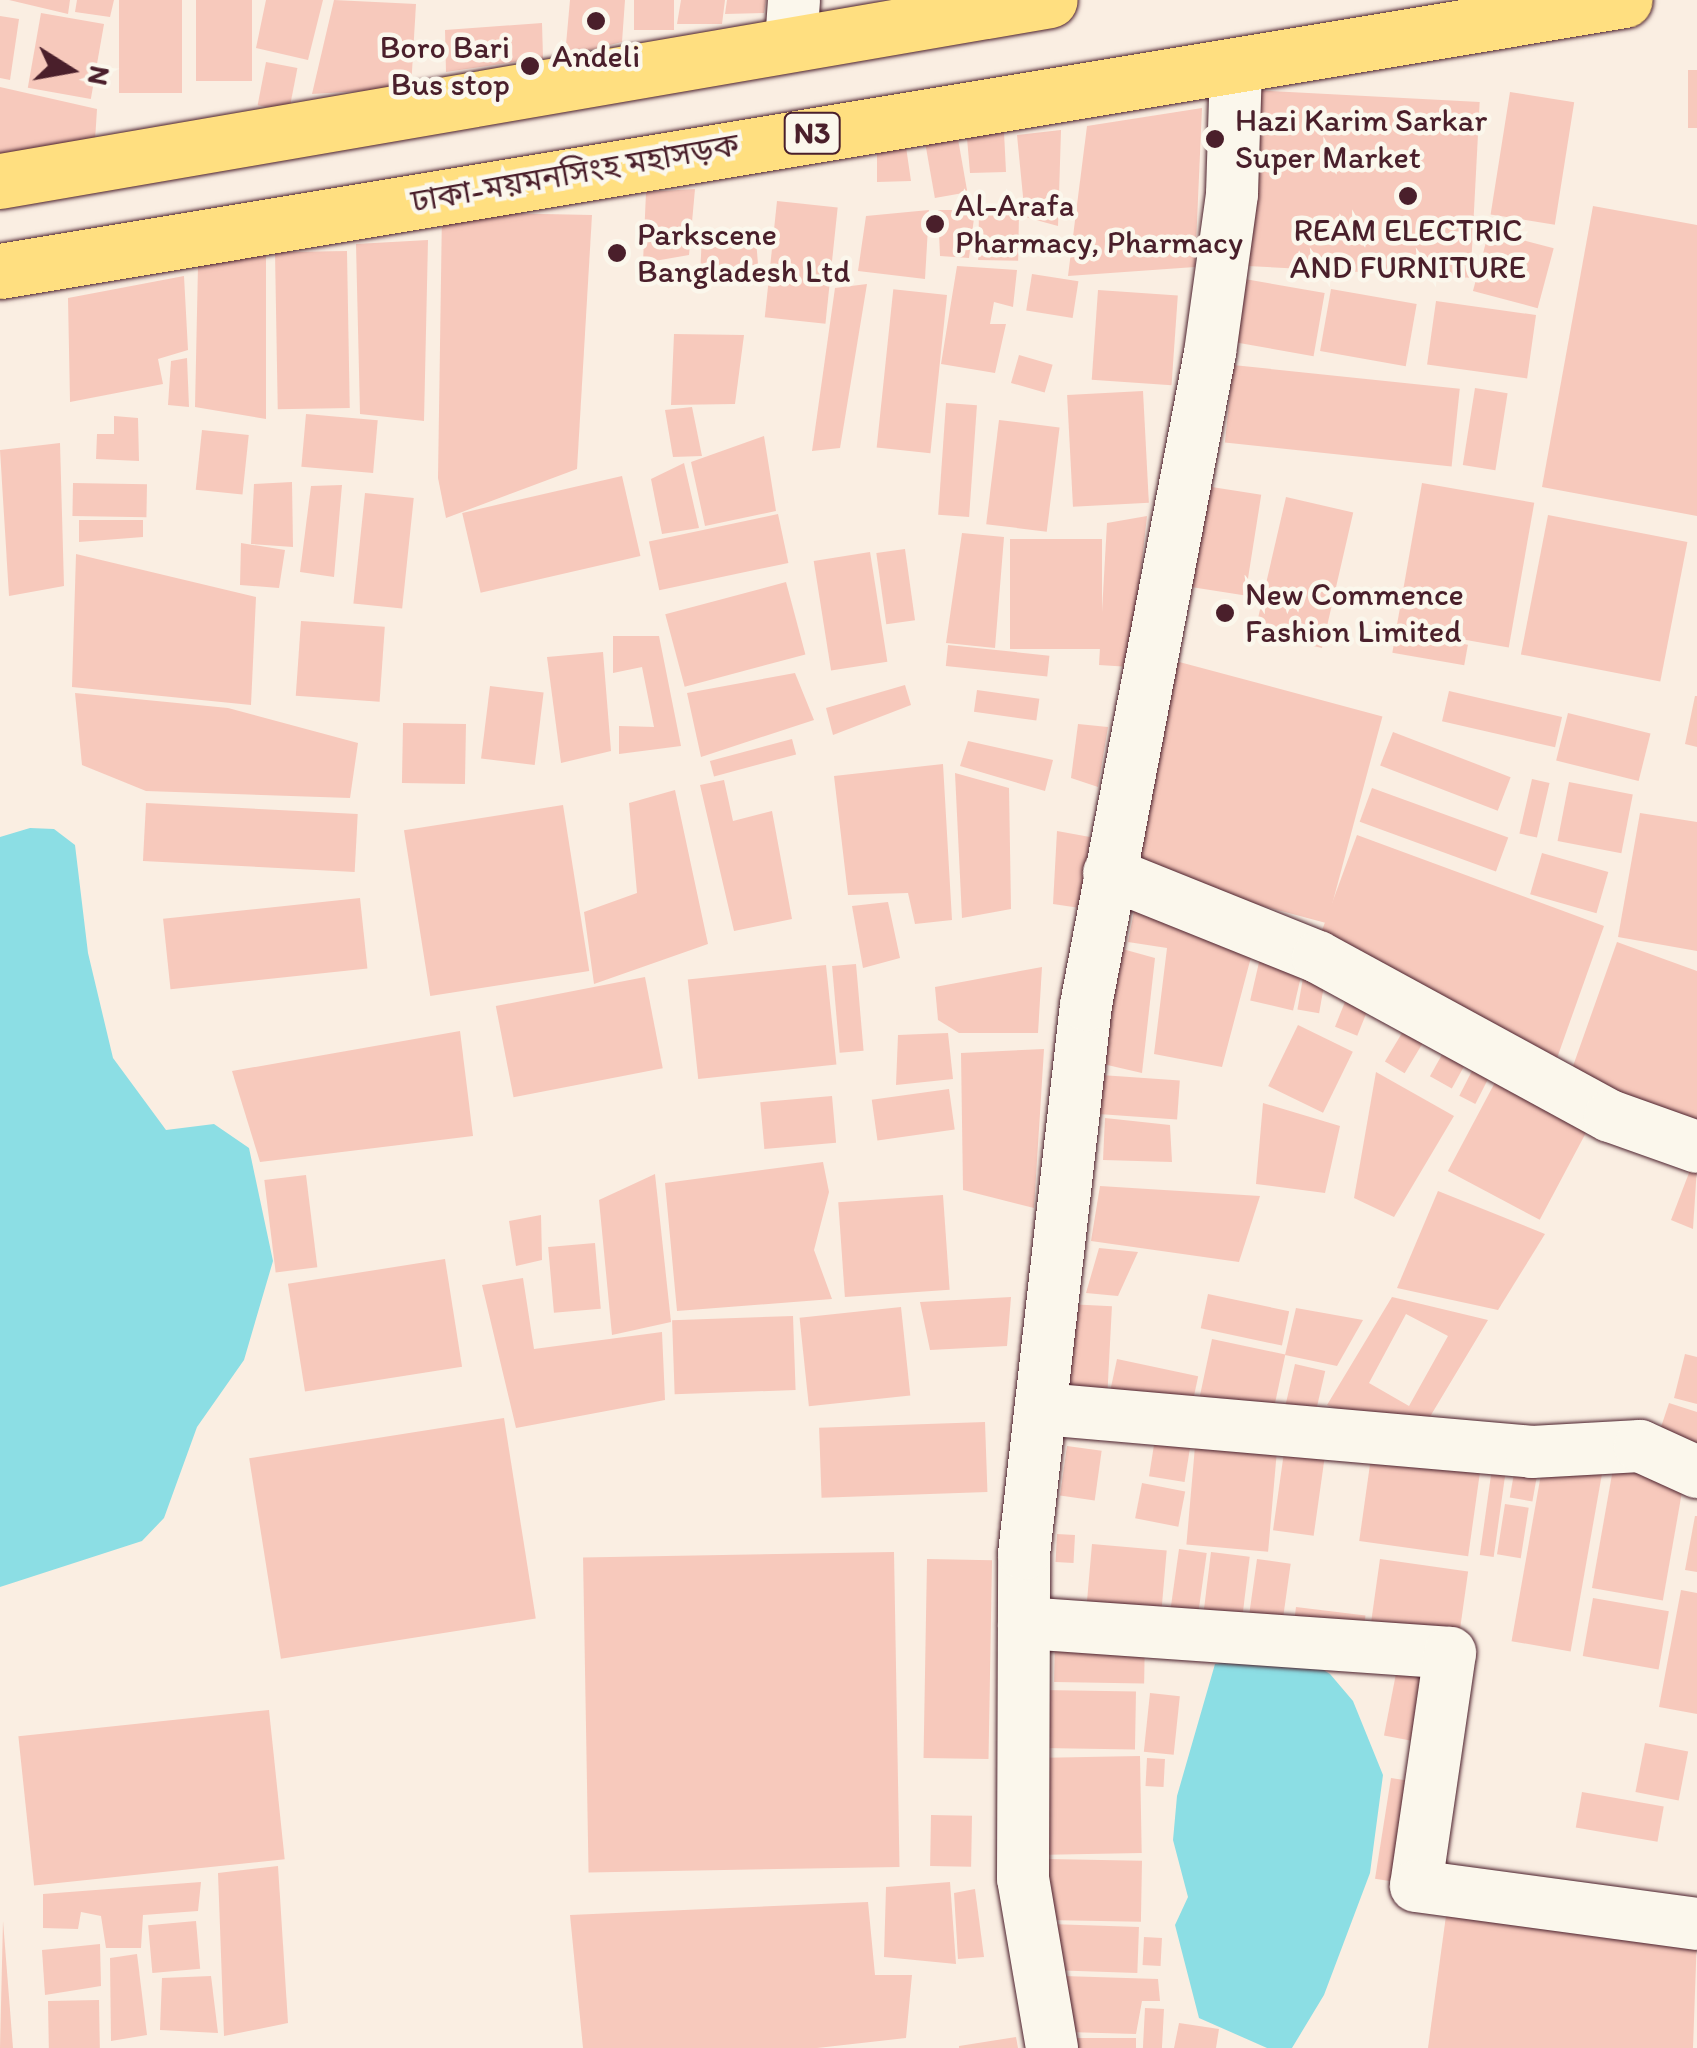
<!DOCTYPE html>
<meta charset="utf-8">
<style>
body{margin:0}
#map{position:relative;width:1697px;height:2048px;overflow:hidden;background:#faeee2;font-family:Itim,"Noto Sans Bengali",sans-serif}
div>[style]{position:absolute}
.water>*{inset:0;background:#8cdee4}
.building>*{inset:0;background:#f7c9bc;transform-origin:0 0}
.roads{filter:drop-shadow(0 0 2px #4a1f2b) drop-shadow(0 0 2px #4a1f2b)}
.minor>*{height:52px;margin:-26px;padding:0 26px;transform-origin:26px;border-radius:26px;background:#fbf7ec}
.highway>*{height:55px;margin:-27.5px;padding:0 27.5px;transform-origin:27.5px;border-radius:27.5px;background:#ffdf80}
.dots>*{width:28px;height:28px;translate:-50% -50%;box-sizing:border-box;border:5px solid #fbf7ec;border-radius:50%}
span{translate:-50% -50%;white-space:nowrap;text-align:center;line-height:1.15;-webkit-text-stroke:9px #fbf7ec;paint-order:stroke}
.shield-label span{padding:2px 8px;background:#fbf7ec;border:2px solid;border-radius:8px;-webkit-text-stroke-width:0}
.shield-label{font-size:30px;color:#4a1f2b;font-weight:700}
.poi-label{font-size:32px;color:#4a1f2b}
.right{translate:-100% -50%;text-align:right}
.left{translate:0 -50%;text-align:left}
.street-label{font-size:32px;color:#4a1f2b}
.north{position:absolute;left:20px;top:20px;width:100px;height:100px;-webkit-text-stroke:8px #fbf7ec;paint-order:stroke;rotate:101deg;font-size:28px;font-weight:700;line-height:40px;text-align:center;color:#4a1f2b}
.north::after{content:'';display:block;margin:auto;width:35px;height:45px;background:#4a1f2b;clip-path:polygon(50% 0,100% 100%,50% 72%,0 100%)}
</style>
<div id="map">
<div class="water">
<div style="clip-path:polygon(30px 828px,54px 829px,75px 845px,88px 953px,113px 1058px,166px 1130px,214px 1124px,249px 1148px,273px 1261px,244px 1360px,197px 1427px,164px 1518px,142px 1541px,0 1587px,0 837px)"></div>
<div style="clip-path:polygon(1250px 1658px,1309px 1661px,1330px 1674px,1353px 1701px,1383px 1775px,1370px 1873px,1324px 1995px,1292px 2048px,1267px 2048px,1199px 2018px,1175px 1925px,1188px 1897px,1173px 1840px,1177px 1796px,1215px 1664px)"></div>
</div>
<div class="building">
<div style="clip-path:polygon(9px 0,70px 0,68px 14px)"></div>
<div style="clip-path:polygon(77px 0,114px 0,110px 17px,75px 12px)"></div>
<div style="left:119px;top:0;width:63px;height:93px"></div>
<div style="left:196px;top:0;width:56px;height:81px"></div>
<div style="clip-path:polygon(266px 0,323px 0,308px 60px,256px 48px)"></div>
<div style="clip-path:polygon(334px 0,416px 4px,411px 88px,312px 94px)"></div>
<div style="clip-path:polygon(570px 0,625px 0,622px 42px,565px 56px)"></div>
<div style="left:634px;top:0;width:40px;height:30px"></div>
<div style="clip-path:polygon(681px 0,725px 0,722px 24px,677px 24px)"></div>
<div style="clip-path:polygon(727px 0,766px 0,764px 13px,725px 14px)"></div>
<div style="left:41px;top:13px;width:64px;height:76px;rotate:10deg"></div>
<div style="clip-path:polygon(0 16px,19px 19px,10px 80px,0 78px)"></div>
<div style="clip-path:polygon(542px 23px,543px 58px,446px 72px,445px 30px)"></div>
<div style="left:266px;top:62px;width:32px;height:44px;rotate:11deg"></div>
<div style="left:1697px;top:70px;width:58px;height:9px;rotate:90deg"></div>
<div style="clip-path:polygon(0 87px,97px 109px,94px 156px,0 171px)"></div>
<div style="left:1252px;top:90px;width:228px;height:176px;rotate:3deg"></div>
<div style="left:1510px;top:92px;width:65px;height:124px;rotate:9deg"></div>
<div style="clip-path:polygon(1202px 108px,1195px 267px,1068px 276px,1087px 126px)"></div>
<div style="clip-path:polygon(1061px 130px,1058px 226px,1025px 217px,1017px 135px)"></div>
<div style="clip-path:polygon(1004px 132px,1006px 172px,970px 173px,967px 138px)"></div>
<div style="left:958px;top:139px;width:54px;height:33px;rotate:80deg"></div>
<div style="clip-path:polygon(906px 147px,911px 181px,877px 182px,877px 149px)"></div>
<div style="clip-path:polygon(695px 189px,689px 255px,643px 263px,646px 192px)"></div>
<div style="left:777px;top:201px;width:61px;height:117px;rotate:6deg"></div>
<div style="clip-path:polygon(1593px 206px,1697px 225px,1697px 516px,1542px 487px)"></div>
<div style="clip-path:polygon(929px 210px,925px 279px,858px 271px,866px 216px)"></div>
<div style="clip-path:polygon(938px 210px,975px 210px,969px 258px,940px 256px)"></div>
<div style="clip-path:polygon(442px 212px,592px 215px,577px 469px,446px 518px,438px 478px)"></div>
<div style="left:979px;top:212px;width:40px;height:48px;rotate:1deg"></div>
<div style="clip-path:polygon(755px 228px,758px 264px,700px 276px,702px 235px)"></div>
<div style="left:1489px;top:231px;width:67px;height:62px;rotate:15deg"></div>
<div style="clip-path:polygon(428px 240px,424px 421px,360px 414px,356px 244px)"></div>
<div style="left:347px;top:251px;width:157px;height:72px;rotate:89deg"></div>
<div style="clip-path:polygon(266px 255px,266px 419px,195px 407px,198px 265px)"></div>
<div style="clip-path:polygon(957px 266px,1017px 270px,1013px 307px,994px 302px,990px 324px,1006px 324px,995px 373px,941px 364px)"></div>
<div style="left:1032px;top:274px;width:47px;height:37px;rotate:9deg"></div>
<div style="clip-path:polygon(184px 276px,188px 350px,158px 359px,163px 384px,70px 402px,68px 298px)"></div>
<div style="left:1239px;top:278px;width:87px;height:64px;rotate:10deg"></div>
<div style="clip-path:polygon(867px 284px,840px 448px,812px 451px,835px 288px)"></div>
<div style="left:1331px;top:289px;width:87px;height:63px;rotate:10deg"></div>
<div style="left:1098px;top:290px;width:80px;height:90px;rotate:4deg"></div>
<div style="left:947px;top:295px;width:159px;height:54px;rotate:96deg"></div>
<div style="left:1436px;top:301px;width:101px;height:64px;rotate:8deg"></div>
<div style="clip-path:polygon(674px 334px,744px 335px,735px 404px,671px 405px)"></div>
<div style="left:1019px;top:355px;width:35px;height:29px;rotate:16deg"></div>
<div style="clip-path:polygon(187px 358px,189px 407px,168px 405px,171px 361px)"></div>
<div style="left:1233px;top:365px;width:228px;height:78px;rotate:6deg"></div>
<div style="left:1475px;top:388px;width:33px;height:78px;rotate:9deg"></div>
<div style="left:1143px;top:391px;width:112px;height:76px;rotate:87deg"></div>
<div style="left:946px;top:403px;width:31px;height:112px;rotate:4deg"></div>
<div style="clip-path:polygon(692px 407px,702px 456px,673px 457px,665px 410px)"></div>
<div style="left:306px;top:414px;width:72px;height:53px;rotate:5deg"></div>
<div style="clip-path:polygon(114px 416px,138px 418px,139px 461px,96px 459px,97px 434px,114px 434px)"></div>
<div style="left:999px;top:420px;width:61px;height:105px;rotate:7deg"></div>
<div style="left:202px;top:430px;width:47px;height:60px;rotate:6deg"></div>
<div style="clip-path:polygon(764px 436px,776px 511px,705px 526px,691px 462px)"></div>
<div style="clip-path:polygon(60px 443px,64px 586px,9px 596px,0 450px)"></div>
<div style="clip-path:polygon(684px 463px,699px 528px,662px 534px,651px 479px)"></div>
<div style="left:622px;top:476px;width:82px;height:164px;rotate:77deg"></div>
<div style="clip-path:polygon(292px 482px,293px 547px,251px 544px,254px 484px)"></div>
<div style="left:73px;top:483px;width:74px;height:33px;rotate:1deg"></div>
<div style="left:1422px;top:483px;width:114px;height:147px;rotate:10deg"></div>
<div style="clip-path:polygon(342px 485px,334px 577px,300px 572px,311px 486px)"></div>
<div style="left:1199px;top:485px;width:63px;height:102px;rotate:9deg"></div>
<div style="left:365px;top:493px;width:49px;height:111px;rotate:6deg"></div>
<div style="left:1286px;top:497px;width:69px;height:139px;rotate:13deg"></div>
<div style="left:778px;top:514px;width:50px;height:132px;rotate:78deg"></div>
<div style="left:1548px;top:515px;width:142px;height:142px;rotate:11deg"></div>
<div style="clip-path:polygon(1147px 516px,1130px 667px,1099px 665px,1107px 523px)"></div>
<div style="clip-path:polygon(79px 520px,143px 520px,143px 537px,79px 542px)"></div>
<div style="clip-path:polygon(962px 533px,1004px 537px,995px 648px,946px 643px)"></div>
<div style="left:1010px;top:539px;width:92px;height:110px"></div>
<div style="clip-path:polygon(241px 543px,285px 550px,279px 588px,240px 585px)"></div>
<div style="left:905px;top:549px;width:72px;height:29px;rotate:82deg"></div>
<div style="left:870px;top:552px;width:111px;height:57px;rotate:81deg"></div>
<div style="clip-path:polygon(76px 554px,256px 597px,251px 705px,72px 687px)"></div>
<div style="left:786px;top:582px;width:75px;height:125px;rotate:75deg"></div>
<div style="left:301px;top:621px;width:84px;height:75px;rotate:4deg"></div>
<div style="left:1396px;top:632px;width:73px;height:21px;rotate:10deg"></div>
<div style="clip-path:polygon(613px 636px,659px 636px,681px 746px,619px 754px,619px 726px,654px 727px,642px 667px,613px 673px)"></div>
<div style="left:948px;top:645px;width:102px;height:21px;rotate:6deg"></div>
<div style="clip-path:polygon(603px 652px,611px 751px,561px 763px,547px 657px)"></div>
<div style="left:1168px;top:659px;width:222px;height:214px;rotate:15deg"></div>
<div style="clip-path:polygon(795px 673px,814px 720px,701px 757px,687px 693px)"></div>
<div style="clip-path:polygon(905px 685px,911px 705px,833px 735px,826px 708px)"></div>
<div style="left:490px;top:686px;width:54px;height:73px;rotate:7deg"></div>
<div style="left:977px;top:690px;width:63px;height:22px;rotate:8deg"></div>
<div style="left:1449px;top:691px;width:116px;height:31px;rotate:13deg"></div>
<div style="clip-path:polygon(75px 693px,228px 708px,358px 743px,350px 798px,146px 791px,82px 765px)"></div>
<div style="clip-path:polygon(1695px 696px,1697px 696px,1697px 747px,1685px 744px)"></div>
<div style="left:1568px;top:713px;width:85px;height:49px;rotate:14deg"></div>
<div style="left:403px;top:723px;width:63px;height:60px;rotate:1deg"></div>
<div style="clip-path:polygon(1078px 724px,1108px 727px,1098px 787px,1071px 778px)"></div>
<div style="left:1393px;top:732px;width:126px;height:36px;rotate:21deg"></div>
<div style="left:792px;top:739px;width:16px;height:85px;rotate:75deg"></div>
<div style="clip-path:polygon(968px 741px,1053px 760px,1045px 791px,960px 766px)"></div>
<div style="clip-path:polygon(943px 764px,952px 920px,915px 924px,908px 893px,848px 895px,834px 776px)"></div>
<div style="clip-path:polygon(955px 773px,1009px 788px,1011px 909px,962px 918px)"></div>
<div style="left:1532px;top:779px;width:18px;height:56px;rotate:13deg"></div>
<div style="clip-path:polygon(724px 780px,733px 821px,772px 811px,792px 919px,734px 931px,700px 785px)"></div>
<div style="left:1569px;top:782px;width:65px;height:60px;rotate:11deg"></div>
<div style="left:1372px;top:788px;width:145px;height:36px;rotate:20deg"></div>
<div style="clip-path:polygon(675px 790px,708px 944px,594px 984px,584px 912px,637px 893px,629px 803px)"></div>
<div style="left:146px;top:803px;width:212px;height:58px;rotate:3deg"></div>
<div style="left:563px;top:805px;width:168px;height:161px;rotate:81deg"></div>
<div style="clip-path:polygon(1640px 813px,1697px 822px,1697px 951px,1618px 937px)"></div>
<div style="clip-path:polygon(1057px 831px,1090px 837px,1080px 908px,1053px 904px)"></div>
<div style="clip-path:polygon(1357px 835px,1604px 926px,1551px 1075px,1317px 944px)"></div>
<div style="left:1542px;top:853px;width:69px;height:43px;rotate:16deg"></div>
<div style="clip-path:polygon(1137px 896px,1255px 942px,1222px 1067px,1154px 1054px,1167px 948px,1128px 942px)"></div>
<div style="left:360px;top:898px;width:71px;height:198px;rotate:84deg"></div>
<div style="clip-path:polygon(888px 902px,900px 958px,863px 968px,852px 906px)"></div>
<div style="clip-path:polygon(1617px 942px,1697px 971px,1697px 1129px,1567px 1083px)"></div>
<div style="clip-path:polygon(1108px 945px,1155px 958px,1142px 1073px,1090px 1061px)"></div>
<div style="left:1263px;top:945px;width:44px;height:57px;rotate:13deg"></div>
<div style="left:856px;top:964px;width:87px;height:24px;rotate:85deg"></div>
<div style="left:826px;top:965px;width:100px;height:139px;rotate:84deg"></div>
<div style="clip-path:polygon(1042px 967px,1038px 1033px,959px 1033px,938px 1020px,935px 987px)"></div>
<div style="left:645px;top:977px;width:93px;height:152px;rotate:79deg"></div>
<div style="left:1303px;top:978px;width:22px;height:32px;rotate:10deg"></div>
<div style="left:1347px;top:997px;width:24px;height:32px;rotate:22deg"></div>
<div style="left:1298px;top:1025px;width:61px;height:68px;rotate:26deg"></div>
<div style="left:1405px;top:1028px;width:23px;height:39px;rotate:31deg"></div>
<div style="clip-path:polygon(460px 1031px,473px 1136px,260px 1162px,232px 1071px)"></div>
<div style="clip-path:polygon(948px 1033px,953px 1079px,896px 1085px,898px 1035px)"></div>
<div style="clip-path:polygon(1044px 1049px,1034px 1208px,963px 1190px,961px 1053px)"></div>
<div style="left:1444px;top:1051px;width:25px;height:29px;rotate:29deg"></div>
<div style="left:1477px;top:1061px;width:18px;height:39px;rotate:27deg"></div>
<div style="clip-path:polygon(1376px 1072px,1454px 1116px,1394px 1217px,1354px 1198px)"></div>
<div style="left:1500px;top:1073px;width:104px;height:111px;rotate:28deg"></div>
<div style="left:1101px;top:1075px;width:79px;height:39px;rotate:4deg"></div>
<div style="left:949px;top:1089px;width:41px;height:78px;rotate:82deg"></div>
<div style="left:832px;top:1096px;width:47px;height:72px;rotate:85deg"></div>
<div style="clip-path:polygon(1263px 1103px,1340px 1126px,1325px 1193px,1256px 1184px)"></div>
<div style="clip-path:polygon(1105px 1118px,1170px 1125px,1172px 1162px,1103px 1160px)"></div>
<div style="clip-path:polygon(823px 1162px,829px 1192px,814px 1250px,832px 1299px,677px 1311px,665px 1183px)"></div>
<div style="clip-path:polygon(1692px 1165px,1697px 1167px,1693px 1229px,1671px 1220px)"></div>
<div style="clip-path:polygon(655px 1174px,671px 1322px,612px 1335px,599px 1200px)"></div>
<div style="left:306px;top:1175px;width:93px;height:42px;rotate:83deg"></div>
<div style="clip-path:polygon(1100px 1186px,1260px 1196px,1239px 1262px,1091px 1241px)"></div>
<div style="clip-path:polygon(1438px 1191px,1545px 1234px,1498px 1310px,1397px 1288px)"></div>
<div style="left:943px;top:1195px;width:95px;height:105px;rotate:86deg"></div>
<div style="clip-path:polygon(541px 1215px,542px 1260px,516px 1266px,509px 1221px)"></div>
<div style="left:595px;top:1243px;width:66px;height:47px;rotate:85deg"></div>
<div style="clip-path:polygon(1099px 1248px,1138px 1252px,1118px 1296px,1086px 1293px)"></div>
<div style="left:445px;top:1259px;width:109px;height:159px;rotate:81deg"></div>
<div style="clip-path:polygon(523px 1278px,534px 1349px,662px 1332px,665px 1400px,516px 1428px,482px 1285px)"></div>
<div style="left:1208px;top:1294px;width:83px;height:35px;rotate:12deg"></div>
<div style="clip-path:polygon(1011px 1297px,1007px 1346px,930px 1350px,920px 1302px)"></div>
<div style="clip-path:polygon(evenodd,1392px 1297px,1488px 1320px,1416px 1440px,1327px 1405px,1392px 1297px,1406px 1314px,1448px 1336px,1409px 1406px,1369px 1383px,1406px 1314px)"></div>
<div style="left:1067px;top:1304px;width:45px;height:97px;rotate:3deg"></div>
<div style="left:901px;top:1307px;width:89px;height:102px;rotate:84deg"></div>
<div style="clip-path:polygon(1296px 1308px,1363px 1320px,1337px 1366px,1285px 1355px)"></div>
<div style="left:793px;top:1316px;width:74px;height:121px;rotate:88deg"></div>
<div style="left:1212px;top:1339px;width:75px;height:69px;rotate:12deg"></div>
<div style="clip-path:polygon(1685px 1354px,1697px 1357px,1697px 1404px,1674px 1398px)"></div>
<div style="left:1117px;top:1359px;width:83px;height:35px;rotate:12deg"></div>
<div style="left:1295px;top:1364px;width:31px;height:65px;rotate:13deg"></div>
<div style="clip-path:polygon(1669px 1403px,1697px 1412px,1697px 1452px,1657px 1439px)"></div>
<div style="left:504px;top:1418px;width:203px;height:258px;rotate:81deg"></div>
<div style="left:985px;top:1422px;width:70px;height:166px;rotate:88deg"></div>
<div style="left:1157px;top:1426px;width:36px;height:51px;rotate:9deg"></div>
<div style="left:1196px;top:1435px;width:82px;height:110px;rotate:5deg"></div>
<div style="left:1373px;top:1443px;width:110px;height:99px;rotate:8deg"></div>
<div style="left:1285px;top:1445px;width:41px;height:86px;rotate:8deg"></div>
<div style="left:1067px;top:1446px;width:35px;height:50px;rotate:8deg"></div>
<div style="left:1544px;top:1457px;width:60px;height:187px;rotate:10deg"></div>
<div style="left:1493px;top:1461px;width:14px;height:95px;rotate:8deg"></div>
<div style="left:1516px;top:1462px;width:23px;height:36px;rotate:10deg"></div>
<div style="left:1614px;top:1463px;width:72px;height:127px;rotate:10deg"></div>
<div style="left:1142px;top:1483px;width:44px;height:36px;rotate:11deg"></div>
<div style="left:1505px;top:1504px;width:24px;height:51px;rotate:9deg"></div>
<div style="clip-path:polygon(1695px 1516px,1697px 1516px,1697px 1572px,1685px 1570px)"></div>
<div style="left:1057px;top:1534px;width:18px;height:28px;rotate:3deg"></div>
<div style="left:1092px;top:1544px;width:75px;height:74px;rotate:5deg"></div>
<div style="left:1179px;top:1549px;width:28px;height:80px;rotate:8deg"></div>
<div style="left:894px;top:1552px;width:315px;height:311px;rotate:89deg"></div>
<div style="left:1211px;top:1552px;width:39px;height:82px;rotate:7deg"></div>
<div style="left:927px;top:1559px;width:65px;height:199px;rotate:1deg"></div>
<div style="left:1257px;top:1559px;width:34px;height:75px;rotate:8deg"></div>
<div style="left:1380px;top:1559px;width:89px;height:70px;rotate:8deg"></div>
<div style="clip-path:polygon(1681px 1590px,1697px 1593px,1697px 1714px,1659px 1707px)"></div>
<div style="left:1593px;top:1598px;width:77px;height:59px;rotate:10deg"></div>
<div style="left:1296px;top:1607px;width:70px;height:28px;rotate:7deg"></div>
<div style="left:1055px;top:1633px;width:90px;height:49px;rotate:1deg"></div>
<div style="left:1400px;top:1653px;width:36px;height:84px;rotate:11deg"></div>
<div style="left:1043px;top:1690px;width:93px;height:58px;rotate:1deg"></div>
<div style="left:1150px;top:1693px;width:30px;height:59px;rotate:6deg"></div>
<div style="left:269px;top:1710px;width:150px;height:252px;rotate:84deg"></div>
<div style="left:1645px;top:1743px;width:44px;height:50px;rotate:11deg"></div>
<div style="left:1140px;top:1756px;width:97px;height:94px;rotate:89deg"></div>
<div style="left:1147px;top:1758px;width:18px;height:28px;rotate:3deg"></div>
<div style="left:1391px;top:1778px;width:37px;height:102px;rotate:9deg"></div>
<div style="left:1582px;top:1792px;width:83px;height:36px;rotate:10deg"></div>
<div style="left:931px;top:1815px;width:41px;height:51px;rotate:1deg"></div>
<div style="left:1047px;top:1859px;width:95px;height:61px;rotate:1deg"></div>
<div style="clip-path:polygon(278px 1866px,288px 2023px,224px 2036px,218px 1873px)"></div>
<div style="clip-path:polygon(201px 1882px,198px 1911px,143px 1915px,141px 1948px,106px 1948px,101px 1916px,81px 1912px,78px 1929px,43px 1928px,43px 1894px)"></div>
<div style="clip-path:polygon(950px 1882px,956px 1964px,884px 1957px,886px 1887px)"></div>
<div style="clip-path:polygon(975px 1889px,984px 1957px,958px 1959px,954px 1893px)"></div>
<div style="clip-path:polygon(1448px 1901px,1697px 1936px,1693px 2048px,1428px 2048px)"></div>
<div style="clip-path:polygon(868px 1902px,875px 1975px,912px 1975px,906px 2038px,817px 2048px,583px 2048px,570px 1915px)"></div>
<div style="clip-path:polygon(3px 1921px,13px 2048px,0 2048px)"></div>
<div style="left:196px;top:1921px;width:48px;height:48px;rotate:85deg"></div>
<div style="left:1050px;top:1924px;width:89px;height:46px;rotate:2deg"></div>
<div style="left:1144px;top:1937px;width:18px;height:28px;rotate:3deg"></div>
<div style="clip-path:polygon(100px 1944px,101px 1986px,45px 1995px,42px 1950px)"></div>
<div style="clip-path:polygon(137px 1954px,147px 2035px,111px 2041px,110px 1958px)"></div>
<div style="clip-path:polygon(211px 1976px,218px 2033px,160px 2030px,162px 1978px)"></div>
<div style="clip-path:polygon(1063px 1976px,1158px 1979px,1160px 2001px,1142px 2001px,1136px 2034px,1067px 2032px)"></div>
<div style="left:99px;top:2000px;width:48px;height:51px;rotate:89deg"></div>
<div style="left:1145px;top:2008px;width:19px;height:40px;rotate:3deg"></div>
<div style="clip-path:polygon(1179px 2023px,1219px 2029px,1216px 2048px,1174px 2048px)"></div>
<div style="clip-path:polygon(1016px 2037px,1018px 2048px,959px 2048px,959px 2046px)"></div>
<div style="left:1068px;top:2038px;width:68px;height:10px"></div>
</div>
<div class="roads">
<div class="minor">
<div style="left:791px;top:43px;width:43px;rotate:-86deg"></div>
<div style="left:1109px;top:873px;width:225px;rotate:21.9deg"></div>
<div style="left:1318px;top:957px;width:332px;rotate:28.6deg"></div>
<div style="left:1610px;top:1116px;width:92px;rotate:19.6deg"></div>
<div style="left:1043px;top:1409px;width:491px;rotate:5deg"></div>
<div style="left:1532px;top:1452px;width:108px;rotate:-3.2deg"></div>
<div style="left:1640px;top:1446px;width:63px;rotate:24.5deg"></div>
<div style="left:1024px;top:1623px;width:427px;rotate:4deg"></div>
<div style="left:1450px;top:1653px;width:235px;rotate:98.3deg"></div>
<div style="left:1416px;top:1886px;width:284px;rotate:7.7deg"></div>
<div style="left:1052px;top:2048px;width:171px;rotate:-99.7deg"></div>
<div style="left:1023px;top:1879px;width:325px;rotate:-89.8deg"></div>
<div style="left:1024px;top:1554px;width:552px;rotate:-83.56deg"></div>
<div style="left:1086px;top:1005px;width:664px;rotate:-79.23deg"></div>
<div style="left:1210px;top:353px;width:161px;rotate:-82.1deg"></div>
<div style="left:1232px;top:194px;width:127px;rotate:-88.2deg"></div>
</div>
<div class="highway">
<div style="left:0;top:181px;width:1065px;rotate:-9.78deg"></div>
<div style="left:0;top:271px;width:1647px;rotate:-9.47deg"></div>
</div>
</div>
<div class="dots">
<div style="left:596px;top:21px;background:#4a1f2b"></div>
<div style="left:530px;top:66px;background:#4a1f2b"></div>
<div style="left:1215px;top:139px;background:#4a1f2b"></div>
<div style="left:1408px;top:196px;background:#4a1f2b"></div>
<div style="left:935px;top:224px;background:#4a1f2b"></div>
<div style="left:617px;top:253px;background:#4a1f2b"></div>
<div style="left:1225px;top:613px;background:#4a1f2b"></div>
</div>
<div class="shield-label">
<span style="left:812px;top:133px">N3</span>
</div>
<div class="poi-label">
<span class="right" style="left:510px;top:66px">Boro Bari<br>Bus stop</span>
<span style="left:596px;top:56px">Andeli</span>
<span class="left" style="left:1235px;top:139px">Hazi Karim Sarkar<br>Super Market</span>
<span class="left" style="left:955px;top:224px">Al-Arafa<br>Pharmacy, Pharmacy</span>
<span style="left:1408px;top:249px">REAM ELECTRIC<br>AND FURNITURE</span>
<span class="left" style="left:637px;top:253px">Parkscene<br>Bangladesh Ltd</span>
<span class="left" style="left:1245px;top:613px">New Commence<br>Fashion Limited</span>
</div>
<div class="street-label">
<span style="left:575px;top:173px;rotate:-10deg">ঢাকা-ময়মনসিংহ মহাসড়ক</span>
</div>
<div class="north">N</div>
</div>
